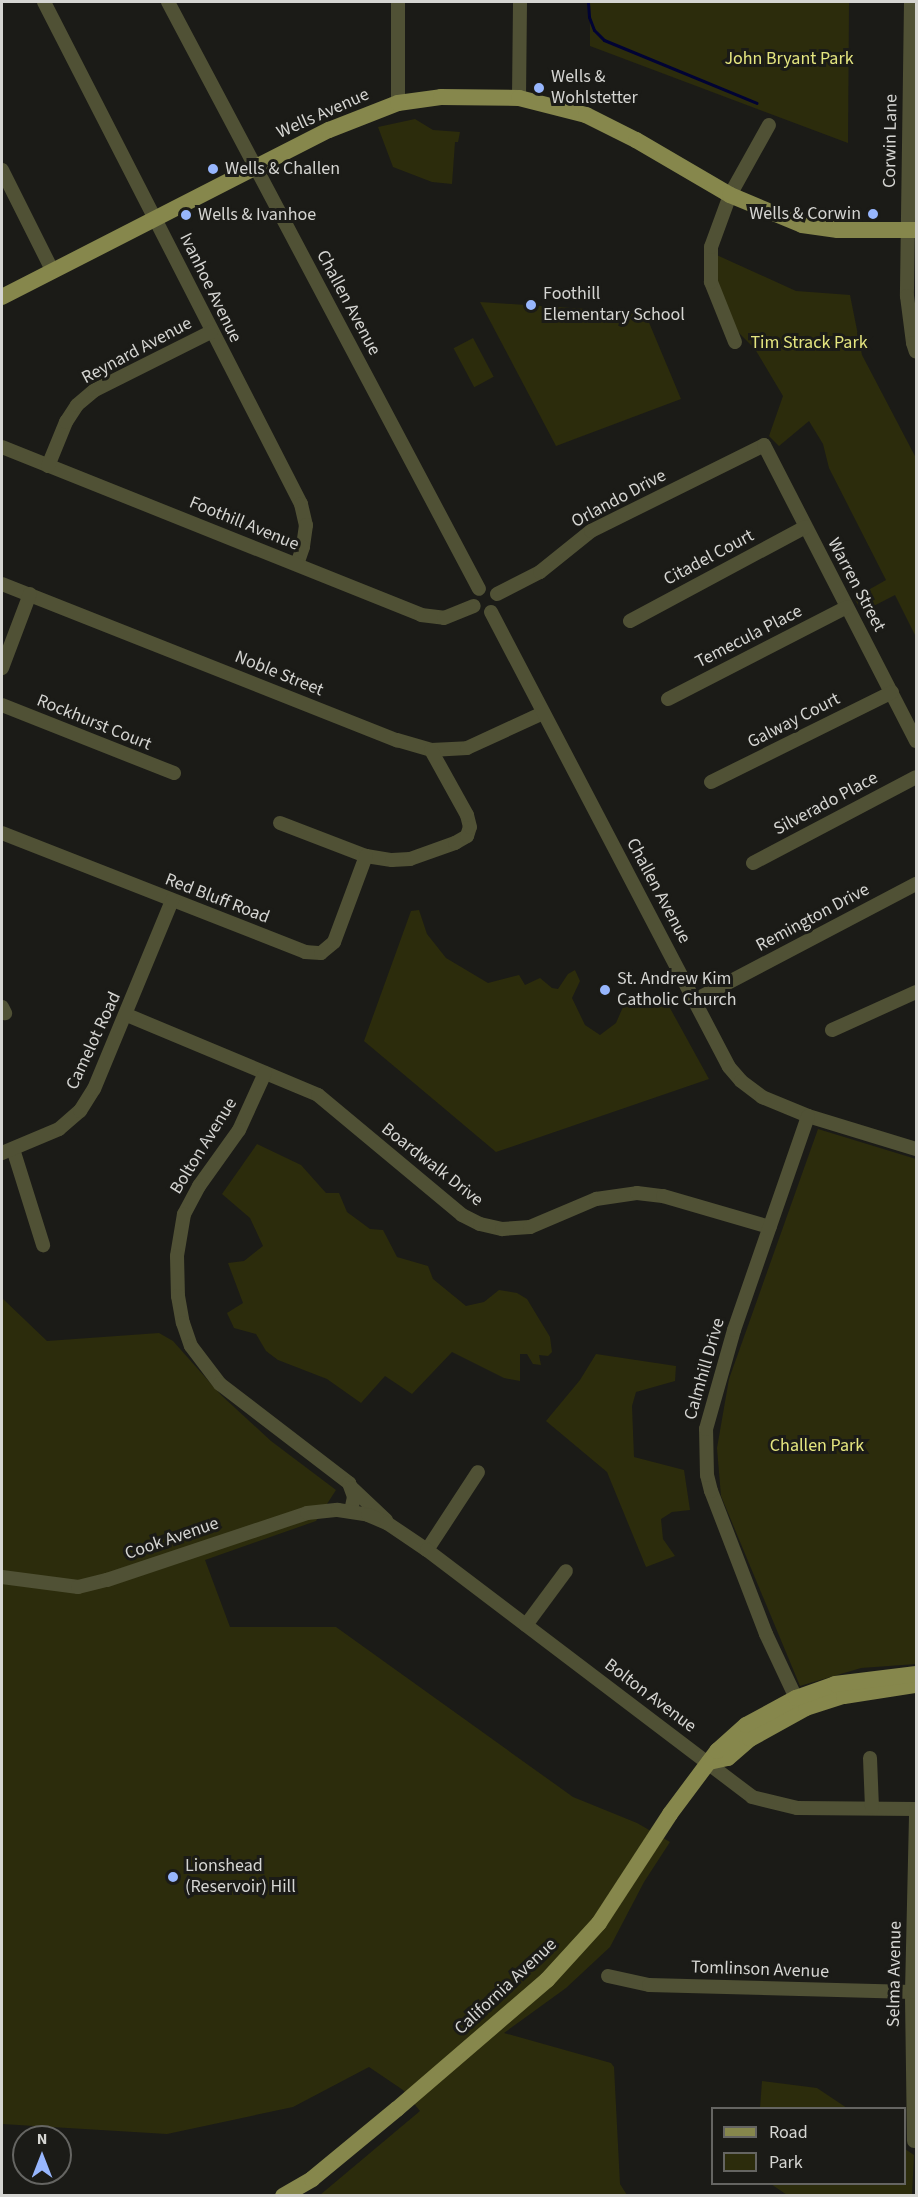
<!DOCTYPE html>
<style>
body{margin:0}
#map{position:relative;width:918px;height:2197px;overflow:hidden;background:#1b1b17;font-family:"Source Sans 3",sans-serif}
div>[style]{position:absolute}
.green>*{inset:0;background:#2c2c0c;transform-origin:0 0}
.stream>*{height:3px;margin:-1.5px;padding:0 1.5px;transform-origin:1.5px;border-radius:1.5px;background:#010334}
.minor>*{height:14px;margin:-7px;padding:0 7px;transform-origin:7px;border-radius:7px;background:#505135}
.major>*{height:16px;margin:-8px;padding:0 8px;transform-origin:8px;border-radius:8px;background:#86874c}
.dots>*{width:16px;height:16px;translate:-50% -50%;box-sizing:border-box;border:3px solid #1b1b17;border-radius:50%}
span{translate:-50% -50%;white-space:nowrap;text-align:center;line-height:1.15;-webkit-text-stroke:6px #1b1b17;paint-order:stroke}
.park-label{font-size:18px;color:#e4e57f}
.poi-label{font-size:18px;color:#d5d5d2}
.left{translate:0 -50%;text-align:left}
.right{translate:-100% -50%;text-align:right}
.street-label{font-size:18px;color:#d5d5d2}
.frame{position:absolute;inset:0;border:3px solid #d5d5d2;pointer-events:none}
.legend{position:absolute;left:711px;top:2107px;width:195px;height:78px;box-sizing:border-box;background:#1b1b17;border:2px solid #656562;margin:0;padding:8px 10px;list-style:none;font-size:18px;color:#d5d5d2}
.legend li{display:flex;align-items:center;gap:12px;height:30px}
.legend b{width:30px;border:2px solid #656562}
.north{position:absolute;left:12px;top:2125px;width:60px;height:60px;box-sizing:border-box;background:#1b1b17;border:2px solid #656562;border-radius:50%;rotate:0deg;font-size:16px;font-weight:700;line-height:24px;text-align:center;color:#d5d5d2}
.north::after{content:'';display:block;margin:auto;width:21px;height:27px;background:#97b6fd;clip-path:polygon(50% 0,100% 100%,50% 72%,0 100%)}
</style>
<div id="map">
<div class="green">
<div style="clip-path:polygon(590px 2px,849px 2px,848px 143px,590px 46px)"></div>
<div style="clip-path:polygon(415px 119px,433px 130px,460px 132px,458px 142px,455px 142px,452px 184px,432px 182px,393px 167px,378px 127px)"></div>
<div style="clip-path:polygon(710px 252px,796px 291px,850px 295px,862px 355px,916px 458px,916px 637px,895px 595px,862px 612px,854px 598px,886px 580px,829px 468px,823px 444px,809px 421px,779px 446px,769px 436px,783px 396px,755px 349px,733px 327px,718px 298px)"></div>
<div style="clip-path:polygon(480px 302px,645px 313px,681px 399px,556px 446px)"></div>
<div style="left:473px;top:338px;width:44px;height:22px;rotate:62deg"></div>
<div style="clip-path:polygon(419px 910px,427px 934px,446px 958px,488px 983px,519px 975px,525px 985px,540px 978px,552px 988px,558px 989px,568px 974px,575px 970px,580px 981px,572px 998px,585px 1025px,600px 1035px,616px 1023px,626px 1000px,665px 999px,709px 1079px,496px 1152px,364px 1041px,411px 911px)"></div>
<div style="clip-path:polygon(818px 1129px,916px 1159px,916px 1664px,861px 1668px,800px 1686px,721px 1496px,717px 1448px,729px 1379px)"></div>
<div style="clip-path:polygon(257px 1144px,301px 1165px,326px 1193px,339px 1193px,347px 1212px,370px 1229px,383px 1230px,397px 1257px,428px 1266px,433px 1279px,466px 1306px,484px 1302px,499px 1290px,517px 1293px,527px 1299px,550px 1337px,552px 1352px,548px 1356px,539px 1355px,541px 1365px,533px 1364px,527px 1354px,520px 1354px,520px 1381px,504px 1378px,452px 1352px,412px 1394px,385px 1376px,361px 1403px,327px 1379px,278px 1360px,266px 1351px,256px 1334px,234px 1328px,227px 1313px,243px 1303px,228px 1263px,244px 1261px,263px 1246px,250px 1218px,222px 1194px)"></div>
<div style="clip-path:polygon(2px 1298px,47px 1341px,159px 1333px,173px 1341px,221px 1395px,271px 1441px,336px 1490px,316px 1521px,205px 1560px,230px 1627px,336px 1627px,573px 1797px,637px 1823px,670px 1842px,644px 1882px,610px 1947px,566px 1988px,504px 2033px,611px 2063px,614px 2067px,620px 2184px,627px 2195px,320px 2195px,420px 2111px,403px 2090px,369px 2067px,293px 2107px,167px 2134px,2px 2124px)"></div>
<div style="clip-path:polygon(596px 1354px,676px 1366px,675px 1381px,636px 1392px,632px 1406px,634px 1457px,684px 1470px,690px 1510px,672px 1512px,661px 1519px,663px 1539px,675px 1556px,646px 1567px,607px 1472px,546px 1421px,580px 1380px)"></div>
<div style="clip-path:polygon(762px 2081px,817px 2088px,847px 2108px,760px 2108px)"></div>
<div style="clip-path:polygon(905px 2149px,914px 2155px,912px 2195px,787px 2195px,771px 2184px,904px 2184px)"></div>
</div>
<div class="stream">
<div style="left:588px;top:2px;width:15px;rotate:86deg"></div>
<div style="left:589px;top:17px;width:14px;rotate:69deg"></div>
<div style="left:594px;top:30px;width:14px;rotate:45deg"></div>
<div style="left:604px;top:40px;width:165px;rotate:22.4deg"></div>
</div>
<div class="minor">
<div style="left:44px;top:2px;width:564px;rotate:62.89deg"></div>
<div style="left:301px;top:504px;width:22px;rotate:77deg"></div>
<div style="left:306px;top:525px;width:22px;rotate:98deg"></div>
<div style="left:303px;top:547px;width:18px;rotate:109deg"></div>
<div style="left:168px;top:2px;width:664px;rotate:62.08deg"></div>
<div style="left:911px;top:2px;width:294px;rotate:90.8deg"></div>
<div style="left:907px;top:296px;width:47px;rotate:82.7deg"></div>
<div style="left:913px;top:343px;width:9px;rotate:72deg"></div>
<div style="left:519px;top:98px;width:96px;rotate:-89.4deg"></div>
<div style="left:398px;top:103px;width:101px;rotate:-90deg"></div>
<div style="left:2px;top:170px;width:112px;rotate:63.4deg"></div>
<div style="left:735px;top:342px;width:65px;rotate:-111.8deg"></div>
<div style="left:711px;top:282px;width:35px;rotate:-90deg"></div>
<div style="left:711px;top:247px;width:55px;rotate:-69.9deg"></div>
<div style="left:730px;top:195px;width:80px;rotate:-60.9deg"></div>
<div style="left:2px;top:447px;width:451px;rotate:21.8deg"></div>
<div style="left:421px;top:615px;width:23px;rotate:7deg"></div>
<div style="left:444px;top:618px;width:32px;rotate:-22deg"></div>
<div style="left:48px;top:466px;width:48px;rotate:-67.8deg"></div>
<div style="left:66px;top:422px;width:20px;rotate:-57deg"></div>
<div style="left:77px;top:405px;width:23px;rotate:-40deg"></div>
<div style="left:95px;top:390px;width:130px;rotate:-26.6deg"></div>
<div style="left:2px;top:584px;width:425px;rotate:21.6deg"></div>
<div style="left:397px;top:740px;width:35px;rotate:16deg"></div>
<div style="left:431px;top:750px;width:36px;rotate:-3deg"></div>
<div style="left:467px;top:748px;width:84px;rotate:-24.7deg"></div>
<div style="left:497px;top:594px;width:48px;rotate:-27.1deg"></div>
<div style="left:540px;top:572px;width:65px;rotate:-38.8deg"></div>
<div style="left:591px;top:531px;width:193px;rotate:-26.4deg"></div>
<div style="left:764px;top:445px;width:333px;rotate:62.8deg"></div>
<div style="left:491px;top:612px;width:513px;rotate:62.39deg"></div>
<div style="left:729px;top:1067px;width:18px;rotate:49deg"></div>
<div style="left:741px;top:1081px;width:26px;rotate:37deg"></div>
<div style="left:762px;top:1097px;width:50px;rotate:22.4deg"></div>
<div style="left:808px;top:1116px;width:113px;rotate:17deg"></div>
<div style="left:630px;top:621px;width:199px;rotate:-28.2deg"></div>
<div style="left:2px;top:668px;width:79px;rotate:-69.3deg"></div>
<div style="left:668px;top:699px;width:201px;rotate:-27.2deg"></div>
<div style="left:2px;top:705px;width:185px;rotate:21.6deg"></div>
<div style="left:711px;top:782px;width:202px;rotate:-26.4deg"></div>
<div style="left:280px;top:823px;width:92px;rotate:21deg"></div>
<div style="left:366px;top:856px;width:26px;rotate:9deg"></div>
<div style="left:392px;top:860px;width:18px;rotate:-3deg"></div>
<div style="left:410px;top:859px;width:48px;rotate:-19.6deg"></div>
<div style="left:455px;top:843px;width:14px;rotate:-30deg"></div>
<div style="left:467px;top:836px;width:9px;rotate:-72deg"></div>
<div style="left:470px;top:827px;width:12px;rotate:-104deg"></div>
<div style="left:467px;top:815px;width:74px;rotate:-119deg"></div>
<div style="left:2px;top:833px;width:326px;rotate:21.4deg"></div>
<div style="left:305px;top:952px;width:16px;rotate:4deg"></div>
<div style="left:321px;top:953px;width:17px;rotate:-40deg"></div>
<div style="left:334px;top:942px;width:92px;rotate:-69.6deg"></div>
<div style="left:753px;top:863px;width:184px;rotate:-27.8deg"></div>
<div style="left:695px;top:1000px;width:250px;rotate:-27.7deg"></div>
<div style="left:2px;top:1007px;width:7px;rotate:63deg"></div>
<div style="left:127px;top:1015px;width:207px;rotate:22.7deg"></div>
<div style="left:318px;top:1095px;width:187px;rotate:39.8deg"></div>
<div style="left:462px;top:1215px;width:20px;rotate:27deg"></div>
<div style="left:480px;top:1224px;width:23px;rotate:13deg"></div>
<div style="left:502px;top:1229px;width:28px;rotate:-4deg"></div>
<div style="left:530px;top:1227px;width:72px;rotate:-23deg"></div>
<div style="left:596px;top:1199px;width:41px;rotate:-8.3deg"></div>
<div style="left:637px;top:1193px;width:26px;rotate:7deg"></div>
<div style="left:663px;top:1196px;width:111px;rotate:16.2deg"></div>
<div style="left:832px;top:1030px;width:92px;rotate:-24.3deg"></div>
<div style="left:265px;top:1073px;width:63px;rotate:114.5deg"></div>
<div style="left:239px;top:1130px;width:69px;rotate:125.5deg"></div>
<div style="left:199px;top:1186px;width:32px;rotate:118deg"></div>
<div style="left:184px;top:1214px;width:43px;rotate:99.5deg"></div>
<div style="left:177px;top:1256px;width:40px;rotate:88.6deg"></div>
<div style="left:178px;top:1296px;width:27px;rotate:80deg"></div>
<div style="left:183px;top:1323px;width:24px;rotate:71deg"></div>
<div style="left:191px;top:1346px;width:48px;rotate:52.7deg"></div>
<div style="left:220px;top:1384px;width:163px;rotate:37.5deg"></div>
<div style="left:349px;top:1483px;width:15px;rotate:70deg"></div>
<div style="left:354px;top:1497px;width:14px;rotate:102deg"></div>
<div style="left:13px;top:1149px;width:101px;rotate:72.6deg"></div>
<div style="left:2px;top:1153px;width:62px;rotate:-22.8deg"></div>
<div style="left:59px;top:1129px;width:28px;rotate:-41deg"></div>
<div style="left:80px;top:1111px;width:26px;rotate:-58deg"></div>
<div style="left:94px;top:1089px;width:204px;rotate:-67.5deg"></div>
<div style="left:352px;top:1488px;width:47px;rotate:43.3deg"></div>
<div style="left:427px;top:1550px;width:93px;rotate:-56.8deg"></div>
<div style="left:2px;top:1577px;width:77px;rotate:7.5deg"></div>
<div style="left:78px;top:1587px;width:30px;rotate:-14deg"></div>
<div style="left:107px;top:1580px;width:211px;rotate:-18.5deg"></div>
<div style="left:307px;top:1513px;width:31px;rotate:-6deg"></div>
<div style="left:338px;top:1510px;width:30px;rotate:9deg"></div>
<div style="left:368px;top:1515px;width:21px;rotate:23deg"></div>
<div style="left:387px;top:1523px;width:48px;rotate:34deg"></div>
<div style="left:427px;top:1550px;width:408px;rotate:37.2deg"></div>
<div style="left:752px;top:1797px;width:46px;rotate:13.7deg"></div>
<div style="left:797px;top:1808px;width:119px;rotate:0.5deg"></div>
<div style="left:526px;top:1625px;width:67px;rotate:-53.5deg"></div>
<div style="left:796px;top:1698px;width:71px;rotate:-115.1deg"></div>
<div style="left:766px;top:1634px;width:153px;rotate:-111deg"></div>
<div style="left:711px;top:1491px;width:16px;rotate:-104deg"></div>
<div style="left:707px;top:1475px;width:46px;rotate:-91.2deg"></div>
<div style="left:706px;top:1429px;width:103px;rotate:-74.2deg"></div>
<div style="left:734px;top:1330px;width:226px;rotate:-70.9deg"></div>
<div style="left:870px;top:1758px;width:49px;rotate:87.7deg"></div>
<div style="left:608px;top:1976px;width:42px;rotate:12.4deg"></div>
<div style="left:649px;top:1985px;width:263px;rotate:1.5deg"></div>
<div style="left:914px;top:2141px;width:149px;rotate:-90.8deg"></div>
<div style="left:912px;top:1992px;width:183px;rotate:-88.7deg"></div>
</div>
<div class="major">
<div style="left:2px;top:297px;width:367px;rotate:-27.1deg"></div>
<div style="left:329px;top:130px;width:74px;rotate:-21.4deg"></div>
<div style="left:398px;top:103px;width:43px;rotate:-7.9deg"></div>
<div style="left:441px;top:97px;width:78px;rotate:0.7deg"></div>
<div style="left:519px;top:98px;width:69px;rotate:14.2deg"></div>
<div style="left:586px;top:115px;width:56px;rotate:26.6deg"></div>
<div style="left:636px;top:140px;width:109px;rotate:30.3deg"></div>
<div style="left:730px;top:195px;width:78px;rotate:22.6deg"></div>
<div style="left:802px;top:225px;width:36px;rotate:8deg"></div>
<div style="left:838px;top:230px;width:78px"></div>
<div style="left:709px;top:1762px;width:19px;rotate:-12deg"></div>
<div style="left:728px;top:1758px;width:29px;rotate:-41deg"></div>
<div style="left:750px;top:1739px;width:64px;rotate:-29deg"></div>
<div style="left:806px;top:1708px;width:40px;rotate:-18deg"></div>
<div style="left:844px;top:1696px;width:73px;rotate:-8.7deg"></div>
<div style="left:283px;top:2196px;width:34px;rotate:-30deg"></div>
<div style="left:312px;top:2179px;width:110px;rotate:-39.5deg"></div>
<div style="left:397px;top:2109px;width:198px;rotate:-40.7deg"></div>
<div style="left:547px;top:1980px;width:77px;rotate:-47.6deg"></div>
<div style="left:599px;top:1923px;width:130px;rotate:-56.9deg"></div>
<div style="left:670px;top:1814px;width:79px;rotate:-53.3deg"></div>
<div style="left:717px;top:1751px;width:39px;rotate:-42deg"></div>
<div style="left:746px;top:1725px;width:57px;rotate:-28.4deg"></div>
<div style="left:796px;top:1698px;width:41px;rotate:-19.7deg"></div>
<div style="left:835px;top:1684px;width:82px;rotate:-7deg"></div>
</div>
<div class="dots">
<div style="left:539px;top:88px;background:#97b6fd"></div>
<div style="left:213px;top:169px;background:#97b6fd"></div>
<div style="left:873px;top:214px;background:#97b6fd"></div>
<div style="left:186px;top:215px;background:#97b6fd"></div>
<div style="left:531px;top:305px;background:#97b6fd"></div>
<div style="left:605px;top:990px;background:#97b6fd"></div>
<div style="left:173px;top:1877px;background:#97b6fd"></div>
</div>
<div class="park-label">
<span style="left:789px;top:59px">John Bryant Park</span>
<span style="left:809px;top:343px">Tim Strack Park</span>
<span style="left:817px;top:1446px">Challen Park</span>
</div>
<div class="poi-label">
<span class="left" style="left:551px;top:88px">Wells &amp;<br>Wohlstetter</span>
<span class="left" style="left:225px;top:169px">Wells &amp; Challen</span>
<span class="right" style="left:861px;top:214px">Wells &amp; Corwin</span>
<span class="left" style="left:198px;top:215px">Wells &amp; Ivanhoe</span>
<span class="left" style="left:543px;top:305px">Foothill<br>Elementary School</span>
<span class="left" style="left:617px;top:990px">St. Andrew Kim<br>Catholic Church</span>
<span class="left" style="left:185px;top:1877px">Lionshead<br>(Reservoir) Hill</span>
</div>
<div class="street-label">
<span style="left:323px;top:114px;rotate:-24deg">Wells Avenue</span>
<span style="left:891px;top:141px;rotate:-89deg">Corwin Lane</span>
<span style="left:210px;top:288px;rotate:64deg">Ivanhoe Avenue</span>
<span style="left:348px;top:303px;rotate:62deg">Challen Avenue</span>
<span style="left:137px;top:351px;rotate:-28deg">Reynard Avenue</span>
<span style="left:619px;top:499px;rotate:-28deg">Orlando Drive</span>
<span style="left:244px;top:524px;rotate:22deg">Foothill Avenue</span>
<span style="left:709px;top:558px;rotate:-28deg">Citadel Court</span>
<span style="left:856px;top:585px;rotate:62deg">Warren Street</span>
<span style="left:749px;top:637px;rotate:-27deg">Temecula Place</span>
<span style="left:279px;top:674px;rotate:22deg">Noble Street</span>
<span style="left:794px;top:721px;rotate:-27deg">Galway Court</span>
<span style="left:94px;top:723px;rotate:22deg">Rockhurst Court</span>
<span style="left:826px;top:804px;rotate:-28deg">Silverado Place</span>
<span style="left:658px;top:891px;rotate:62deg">Challen Avenue</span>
<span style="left:217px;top:899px;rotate:21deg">Red Bluff Road</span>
<span style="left:813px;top:918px;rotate:-28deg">Remington Drive</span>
<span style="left:94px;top:1041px;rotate:-65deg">Camelot Road</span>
<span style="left:204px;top:1146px;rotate:-58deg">Bolton Avenue</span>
<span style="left:432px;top:1165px;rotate:38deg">Boardwalk Drive</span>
<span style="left:705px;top:1369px;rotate:-74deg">Calmhill Drive</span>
<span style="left:172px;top:1539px;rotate:-19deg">Cook Avenue</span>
<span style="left:650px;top:1696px;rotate:37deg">Bolton Avenue</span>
<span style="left:760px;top:1970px;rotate:2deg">Tomlinson Avenue</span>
<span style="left:895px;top:1974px;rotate:-89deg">Selma Avenue</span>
<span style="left:506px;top:1987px;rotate:-43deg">California Avenue</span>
</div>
<div class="frame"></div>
<ul class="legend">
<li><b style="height:8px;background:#86874c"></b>Road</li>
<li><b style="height:16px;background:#2c2c0c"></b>Park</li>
</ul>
<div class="north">N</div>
</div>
